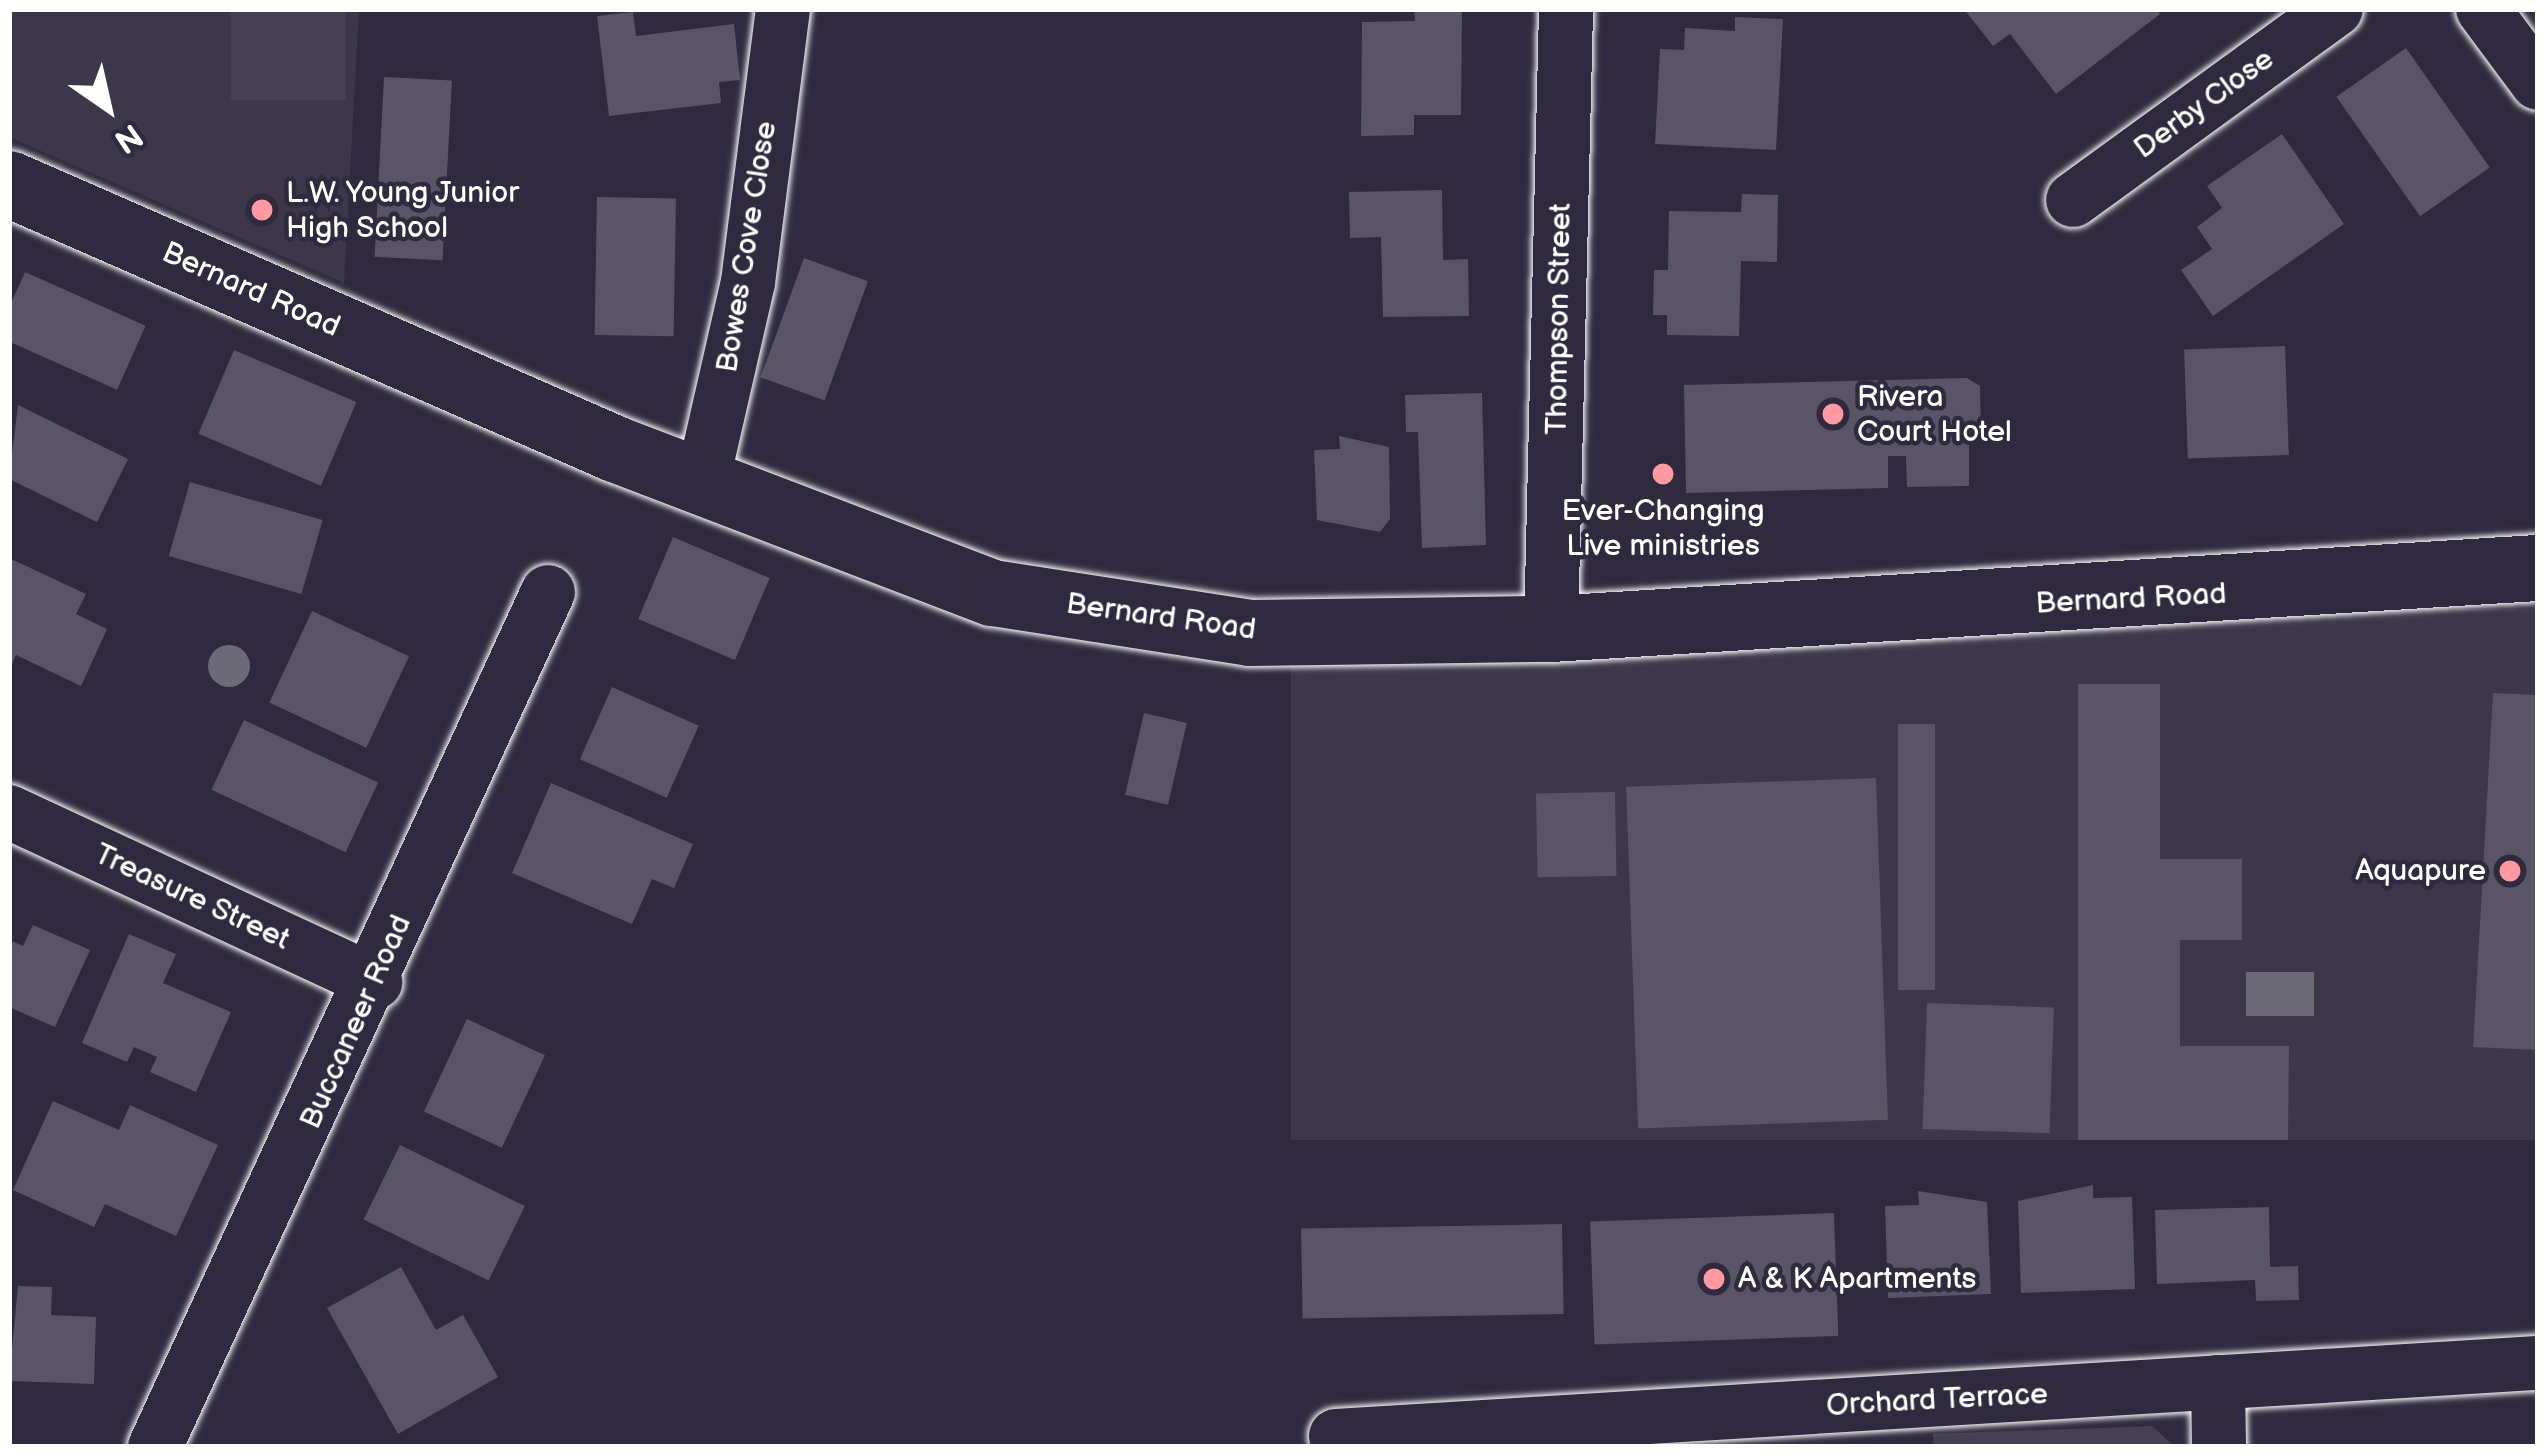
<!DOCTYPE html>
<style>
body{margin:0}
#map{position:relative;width:2547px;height:1456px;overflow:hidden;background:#2f2a3d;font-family:"Balsamiq Sans",sans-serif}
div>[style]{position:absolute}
.built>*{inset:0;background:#3c3749;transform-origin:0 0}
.green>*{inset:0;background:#464152;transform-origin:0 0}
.water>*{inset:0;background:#6d6a77;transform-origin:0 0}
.round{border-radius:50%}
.building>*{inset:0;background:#595564;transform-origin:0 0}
.roads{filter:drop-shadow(0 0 3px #fff) drop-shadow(0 0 3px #fff)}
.minor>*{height:54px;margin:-27px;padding:0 27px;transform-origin:27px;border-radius:27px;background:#2f2a3d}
.major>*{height:66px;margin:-33px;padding:0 33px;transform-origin:33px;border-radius:33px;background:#2f2a3d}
.dots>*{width:33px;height:33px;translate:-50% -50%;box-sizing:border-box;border:6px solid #2f2a3d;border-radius:50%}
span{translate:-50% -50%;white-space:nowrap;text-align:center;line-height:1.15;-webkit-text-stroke:9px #2f2a3d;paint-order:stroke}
.street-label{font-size:30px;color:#fff}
.poi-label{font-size:30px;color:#fff}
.left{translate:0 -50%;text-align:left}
.right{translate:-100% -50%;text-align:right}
.frame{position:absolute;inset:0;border:12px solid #fff;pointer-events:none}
.north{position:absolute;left:48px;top:48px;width:120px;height:120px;-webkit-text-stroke:9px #2f2a3d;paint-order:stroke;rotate:146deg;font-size:33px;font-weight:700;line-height:48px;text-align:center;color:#fff}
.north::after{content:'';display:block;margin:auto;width:42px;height:54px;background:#fff;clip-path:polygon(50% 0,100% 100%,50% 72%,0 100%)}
</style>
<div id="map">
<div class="built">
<div style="clip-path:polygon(9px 9px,359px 9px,344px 283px,9px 137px)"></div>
<div style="left:2538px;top:609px;width:531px;height:1247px;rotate:90deg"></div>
</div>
<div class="green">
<div style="left:231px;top:9px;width:115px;height:91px"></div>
<div style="clip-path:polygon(2152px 1426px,2175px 1447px,1934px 1447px,1933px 1434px)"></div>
</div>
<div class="water">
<div class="round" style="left:208px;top:645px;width:42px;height:42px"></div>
<div style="left:2246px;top:972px;width:68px;height:44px"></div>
</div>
<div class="building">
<div style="clip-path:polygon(1414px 9px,1462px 9px,1461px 115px,1414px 115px,1414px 135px,1361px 136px,1362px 22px,1415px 21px)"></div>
<div style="clip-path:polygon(1964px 9px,2157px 9px,2160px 14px,2056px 94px,2010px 34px,1993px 46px)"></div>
<div style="clip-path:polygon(633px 12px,636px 36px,734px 24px,740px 80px,719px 82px,721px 103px,609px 116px,597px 16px)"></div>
<div style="clip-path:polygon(1735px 17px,1783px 19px,1776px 150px,1655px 144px,1660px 49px,1684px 50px,1685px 28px,1735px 31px)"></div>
<div style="left:2406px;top:48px;width:146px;height:85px;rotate:55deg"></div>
<div style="left:384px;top:77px;width:68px;height:180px;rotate:3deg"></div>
<div style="clip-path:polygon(2282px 134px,2344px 224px,2213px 316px,2181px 270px,2212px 249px,2197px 227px,2222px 208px,2207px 186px)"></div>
<div style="clip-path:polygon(1442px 190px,1443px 260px,1468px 259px,1469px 316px,1383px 317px,1381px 237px,1350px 238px,1349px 192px)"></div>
<div style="clip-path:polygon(1742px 194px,1778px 195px,1777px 262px,1741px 261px,1739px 336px,1667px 335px,1667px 315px,1653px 315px,1654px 270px,1668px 270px,1669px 211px,1741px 212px)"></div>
<div style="left:597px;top:197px;width:79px;height:138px;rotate:1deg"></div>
<div style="left:804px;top:258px;width:68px;height:127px;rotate:20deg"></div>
<div style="left:25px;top:272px;width:132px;height:70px;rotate:24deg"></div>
<div style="left:2285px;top:346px;width:109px;height:101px;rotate:88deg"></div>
<div style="left:234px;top:350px;width:133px;height:91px;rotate:23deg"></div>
<div style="clip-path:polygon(1967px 378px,1980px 386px,1981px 441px,1969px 442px,1969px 486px,1907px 487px,1906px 456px,1888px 456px,1888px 488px,1686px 493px,1684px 385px)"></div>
<div style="clip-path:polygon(1482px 393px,1486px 545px,1422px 548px,1418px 432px,1406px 432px,1405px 395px)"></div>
<div style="clip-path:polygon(18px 405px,128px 459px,97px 522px,9px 479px)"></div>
<div style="clip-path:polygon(1339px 436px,1389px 447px,1390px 519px,1380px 532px,1317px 520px,1314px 450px,1340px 449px)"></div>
<div style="left:190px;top:482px;width:138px;height:77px;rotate:16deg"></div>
<div style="left:673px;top:537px;width:105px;height:89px;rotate:23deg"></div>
<div style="clip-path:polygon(9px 558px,86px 594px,76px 614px,107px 629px,81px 686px,16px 655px,9px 671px)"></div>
<div style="left:312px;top:611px;width:107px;height:101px;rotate:25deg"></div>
<div style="clip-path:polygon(2078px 684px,2160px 684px,2160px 859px,2242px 859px,2242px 940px,2180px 940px,2180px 1046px,2289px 1046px,2288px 1140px,2078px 1140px)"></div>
<div style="left:612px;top:687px;width:95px;height:79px;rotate:24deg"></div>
<div style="clip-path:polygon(2493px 693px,2538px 695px,2538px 1050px,2473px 1047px)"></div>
<div style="left:1144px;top:713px;width:44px;height:84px;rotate:13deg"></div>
<div style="left:244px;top:720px;width:148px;height:77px;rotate:25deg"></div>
<div style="left:1935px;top:724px;width:266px;height:37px;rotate:90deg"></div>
<div style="left:1876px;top:778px;width:342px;height:250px;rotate:88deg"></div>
<div style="clip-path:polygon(551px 783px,693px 844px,674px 888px,652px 879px,632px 924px,512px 873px)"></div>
<div style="left:1615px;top:792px;width:84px;height:79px;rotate:89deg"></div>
<div style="clip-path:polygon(33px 925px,90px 950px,55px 1027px,9px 1007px,9px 940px,23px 946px)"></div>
<div style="clip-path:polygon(129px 934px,176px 954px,163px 983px,231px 1012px,196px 1092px,150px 1072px,157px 1057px,134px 1047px,127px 1062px,82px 1043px)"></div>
<div style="left:1927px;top:1003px;width:127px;height:126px;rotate:2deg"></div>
<div style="left:467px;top:1019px;width:86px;height:102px;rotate:25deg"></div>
<div style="clip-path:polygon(53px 1101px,119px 1130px,130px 1105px,218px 1145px,176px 1236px,105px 1204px,94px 1227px,13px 1190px)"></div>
<div style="left:400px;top:1145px;width:139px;height:83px;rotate:26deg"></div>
<div style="clip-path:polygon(2093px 1185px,2093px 1198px,2132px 1197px,2135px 1289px,2021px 1293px,2018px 1201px)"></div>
<div style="clip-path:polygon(1918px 1191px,1987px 1202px,1991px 1294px,1888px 1298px,1885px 1206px,1919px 1205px)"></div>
<div style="clip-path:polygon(2269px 1207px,2270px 1267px,2298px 1266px,2299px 1300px,2256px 1301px,2255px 1280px,2157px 1284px,2155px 1210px)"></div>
<div style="left:1834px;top:1213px;width:123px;height:244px;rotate:88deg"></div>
<div style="left:1562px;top:1224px;width:90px;height:261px;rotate:89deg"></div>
<div style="clip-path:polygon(401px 1267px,436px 1330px,463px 1315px,498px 1377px,398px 1434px,327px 1308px)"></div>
<div style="clip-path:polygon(18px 1286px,52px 1287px,51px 1315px,96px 1317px,94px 1384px,9px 1381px)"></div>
</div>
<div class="roads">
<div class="minor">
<div style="left:2483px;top:9px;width:92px;rotate:53.4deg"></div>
<div style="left:2073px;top:200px;width:325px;rotate:-36deg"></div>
<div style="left:702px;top:483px;width:206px;rotate:-77.1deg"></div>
<div style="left:748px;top:282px;width:275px;rotate:-82.7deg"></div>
<div style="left:1551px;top:629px;width:620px;rotate:-88.61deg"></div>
<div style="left:9px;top:812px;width:404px;rotate:24.9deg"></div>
<div style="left:2218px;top:1382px;width:65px;rotate:89.1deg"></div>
<div style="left:1336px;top:1436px;width:1204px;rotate:-3.48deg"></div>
<div style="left:155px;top:1447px;width:941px;rotate:-65.31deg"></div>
</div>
<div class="major">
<div style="left:9px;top:184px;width:661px;rotate:23.62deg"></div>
<div style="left:615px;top:449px;width:404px;rotate:20.9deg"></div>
<div style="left:993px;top:593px;width:260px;rotate:8.8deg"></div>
<div style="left:1250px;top:633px;width:301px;rotate:-0.8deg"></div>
<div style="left:1551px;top:629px;width:989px;rotate:-3.54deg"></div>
</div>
</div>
<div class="dots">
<div style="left:262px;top:210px;background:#ff9aa2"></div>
<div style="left:1833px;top:414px;background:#ff9aa2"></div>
<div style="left:1663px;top:474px;background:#ff9aa2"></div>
<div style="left:2510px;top:871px;background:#ff9aa2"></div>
<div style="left:1714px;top:1279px;background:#ff9aa2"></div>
</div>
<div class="street-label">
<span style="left:2204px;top:104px;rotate:-36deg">Derby Close</span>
<span style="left:747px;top:247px;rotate:-81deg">Bowes Cove Close</span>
<span style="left:251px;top:290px;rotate:24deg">Bernard Road</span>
<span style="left:1559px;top:319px;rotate:-89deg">Thompson Street</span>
<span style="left:2131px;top:599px;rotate:-3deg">Bernard Road</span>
<span style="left:1161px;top:617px;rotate:8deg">Bernard Road</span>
<span style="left:192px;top:897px;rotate:25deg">Treasure Street</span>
<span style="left:356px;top:1022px;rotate:-66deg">Buccaneer Road</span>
<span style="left:1937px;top:1400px;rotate:-3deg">Orchard Terrace</span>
</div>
<div class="poi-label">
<span class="left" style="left:286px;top:210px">L.W. Young Junior<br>High School</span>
<span class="left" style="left:1857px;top:414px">Rivera<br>Court Hotel</span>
<span style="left:1663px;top:528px">Ever-Changing<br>Live ministries</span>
<span class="right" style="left:2486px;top:871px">Aquapure</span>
<span class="left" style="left:1738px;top:1279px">A &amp; K Apartments</span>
</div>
<div class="frame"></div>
<div class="north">N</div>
</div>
